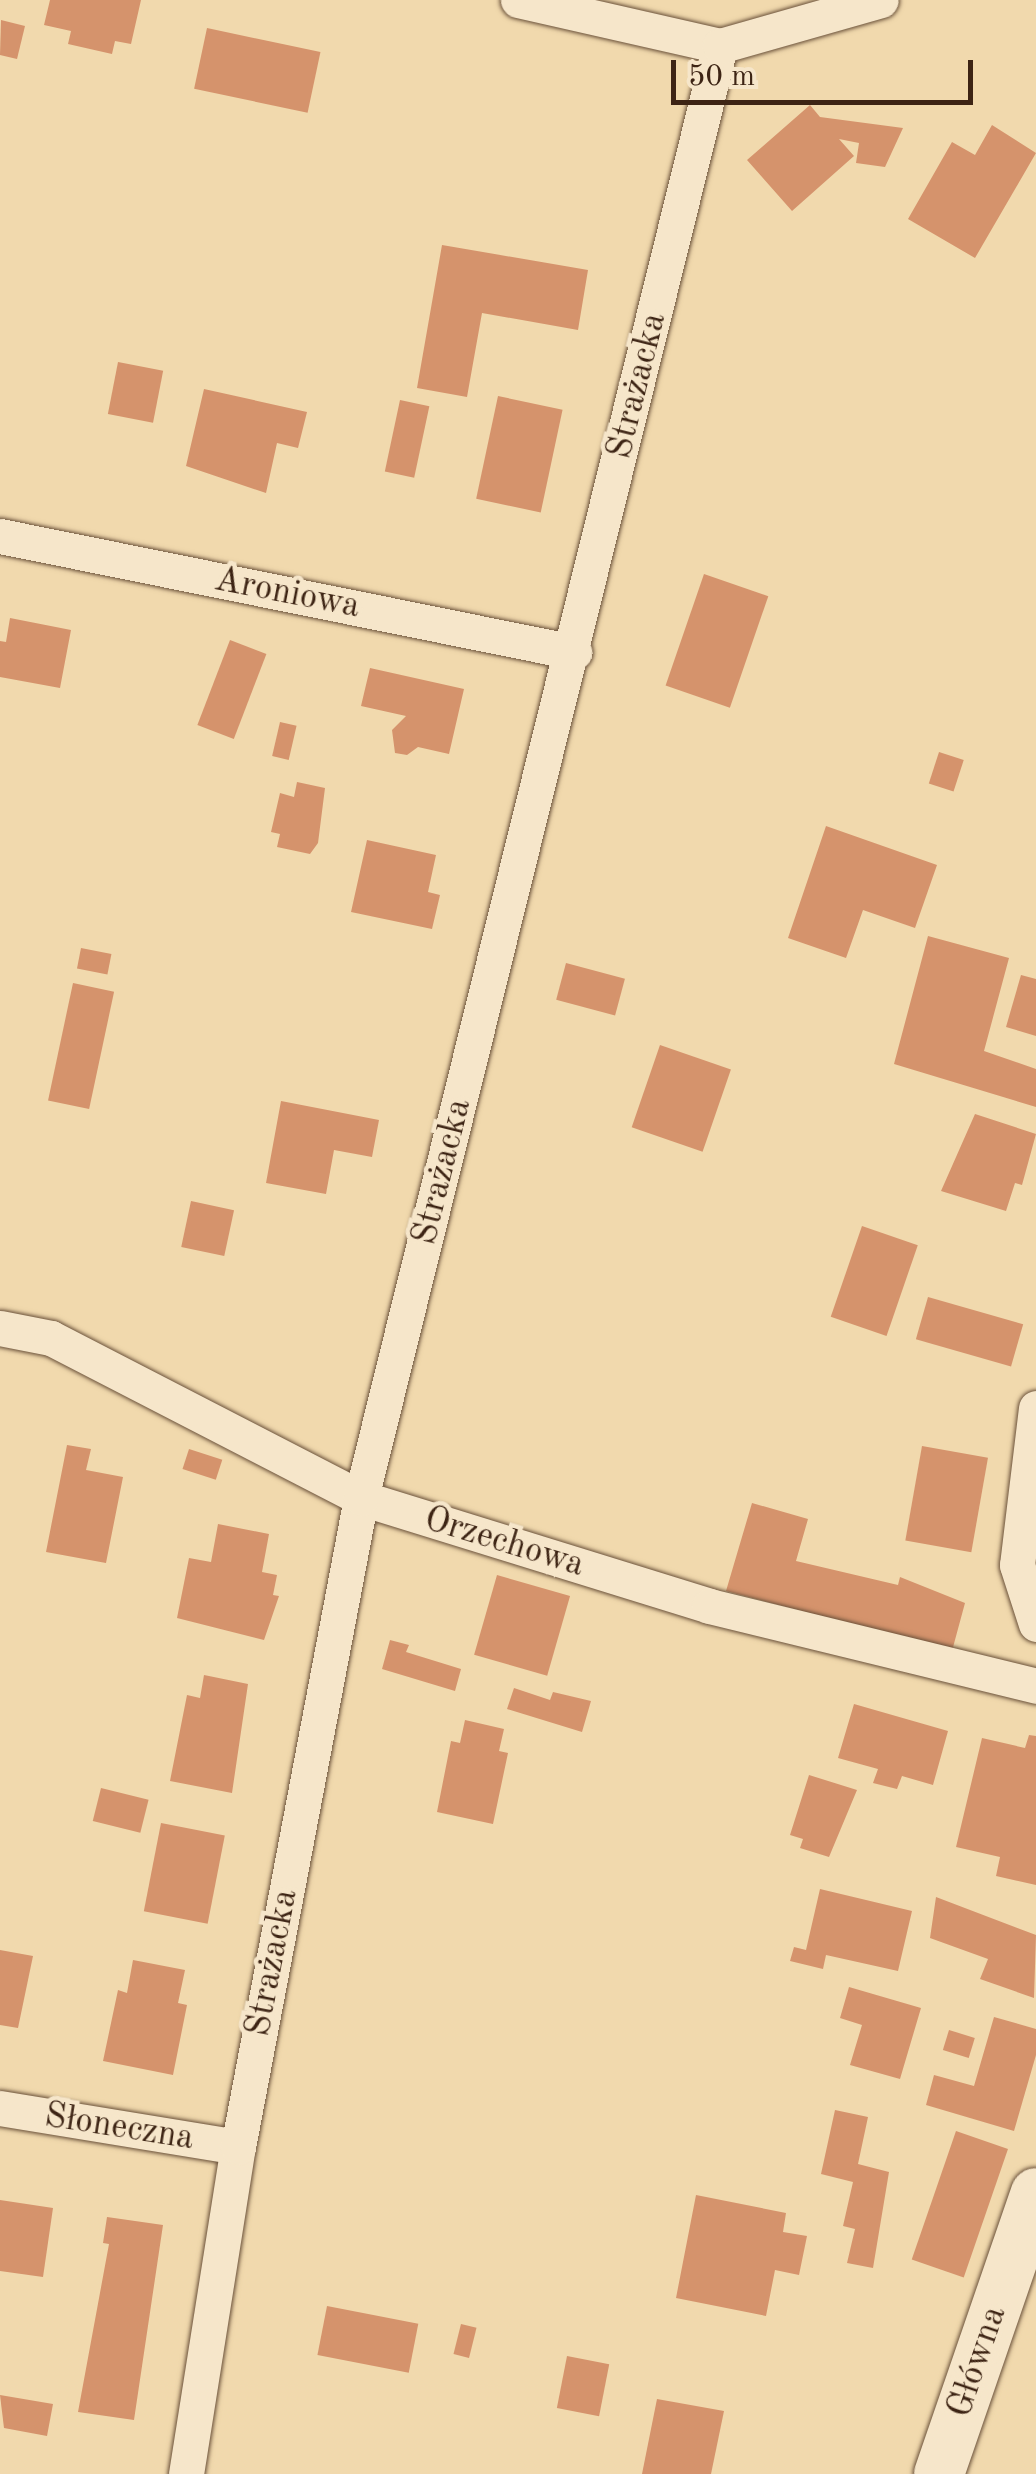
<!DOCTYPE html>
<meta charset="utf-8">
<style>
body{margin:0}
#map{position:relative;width:1036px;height:2474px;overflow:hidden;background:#f1d9ad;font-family:"Old Standard TT",serif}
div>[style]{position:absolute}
.building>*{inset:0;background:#d5936c;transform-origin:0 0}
.roads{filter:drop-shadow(0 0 2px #6a513a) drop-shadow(0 0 2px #6a513a)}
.street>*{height:35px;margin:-17.5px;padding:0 17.5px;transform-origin:17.5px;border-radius:17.5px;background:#f6e6ca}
.secondary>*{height:50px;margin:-25px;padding:0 25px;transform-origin:25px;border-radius:25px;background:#f6e6ca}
span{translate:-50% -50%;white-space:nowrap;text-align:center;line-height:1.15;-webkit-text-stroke:9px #f6e6ca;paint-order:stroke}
.street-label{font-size:35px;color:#3d2414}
.scale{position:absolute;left:671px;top:60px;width:302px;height:45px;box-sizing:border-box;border:5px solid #3d2414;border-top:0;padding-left:12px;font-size:30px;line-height:35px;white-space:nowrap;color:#3d2414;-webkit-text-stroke:8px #f6e6ca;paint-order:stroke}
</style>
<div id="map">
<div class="building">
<div style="clip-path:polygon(50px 0,141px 0,131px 44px,115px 41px,112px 54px,68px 44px,71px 31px,44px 25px)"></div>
<div style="clip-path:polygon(1px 20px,25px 26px,17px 59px,0 55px)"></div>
<div style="left:207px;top:28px;width:116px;height:62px;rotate:12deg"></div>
<div style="clip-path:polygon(810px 105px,820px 117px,903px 128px,885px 167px,856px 163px,859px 143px,839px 139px,854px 156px,792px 211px,747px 160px)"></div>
<div style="clip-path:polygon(992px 125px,1036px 153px,975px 258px,908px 219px,952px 142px,975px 155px)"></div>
<div style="clip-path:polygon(442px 245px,588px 270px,578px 330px,482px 313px,467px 397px,417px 388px)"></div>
<div style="left:118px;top:362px;width:46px;height:53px;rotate:11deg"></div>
<div style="clip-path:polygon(204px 389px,307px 412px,298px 448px,277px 443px,266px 493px,186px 466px)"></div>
<div style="left:498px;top:396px;width:66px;height:105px;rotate:12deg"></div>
<div style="left:400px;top:400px;width:30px;height:73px;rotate:12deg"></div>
<div style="left:704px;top:574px;width:68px;height:118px;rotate:19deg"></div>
<div style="clip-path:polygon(10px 618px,71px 630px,60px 688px,0 677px,0 641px,6px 642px)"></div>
<div style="left:230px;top:640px;width:39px;height:91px;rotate:21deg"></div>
<div style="clip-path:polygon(370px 668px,464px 689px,449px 754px,418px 747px,407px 755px,395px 753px,392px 730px,406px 716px,361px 706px)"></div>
<div style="left:280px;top:722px;width:17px;height:35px;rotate:13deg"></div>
<div style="left:939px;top:752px;width:26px;height:33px;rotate:18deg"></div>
<div style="clip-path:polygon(297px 782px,325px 788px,318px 843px,310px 854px,277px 847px,280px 834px,271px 832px,280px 793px,294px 797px)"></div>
<div style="clip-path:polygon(826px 826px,937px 865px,915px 928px,863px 910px,846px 958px,788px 938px)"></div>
<div style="clip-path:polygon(367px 840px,436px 855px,428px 892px,440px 895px,432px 929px,351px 912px)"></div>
<div style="clip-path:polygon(928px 936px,1009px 958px,984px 1051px,1036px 1069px,1036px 1107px,894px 1064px)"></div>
<div style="left:81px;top:948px;width:31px;height:21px;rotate:11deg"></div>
<div style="left:566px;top:963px;width:61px;height:38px;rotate:15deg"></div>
<div style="clip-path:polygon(1021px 975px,1036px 979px,1036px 1036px,1006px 1027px)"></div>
<div style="left:73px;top:983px;width:42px;height:120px;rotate:12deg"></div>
<div style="left:660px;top:1045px;width:75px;height:87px;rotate:19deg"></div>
<div style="clip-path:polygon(281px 1101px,379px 1120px,372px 1157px,334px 1150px,326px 1194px,266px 1183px)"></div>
<div style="clip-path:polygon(975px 1114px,1036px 1134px,1022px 1185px,1015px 1183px,1006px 1211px,941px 1191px)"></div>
<div style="left:191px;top:1201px;width:44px;height:47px;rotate:12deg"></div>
<div style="left:862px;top:1226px;width:59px;height:96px;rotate:19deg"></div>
<div style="left:928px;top:1297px;width:99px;height:44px;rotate:16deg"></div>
<div style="clip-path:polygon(67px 1445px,91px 1449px,86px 1470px,123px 1477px,106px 1563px,46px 1552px)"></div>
<div style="left:922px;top:1446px;width:67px;height:96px;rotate:10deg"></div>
<div style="left:189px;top:1449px;width:35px;height:21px;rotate:18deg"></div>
<div style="clip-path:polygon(752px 1503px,808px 1519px,796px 1561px,898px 1585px,900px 1577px,965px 1603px,952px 1651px,726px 1591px)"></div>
<div style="clip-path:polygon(218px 1524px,269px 1534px,262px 1572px,277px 1575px,273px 1595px,279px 1596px,264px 1640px,177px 1618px,189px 1558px,211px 1562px)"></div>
<div style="left:497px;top:1575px;width:76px;height:83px;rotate:16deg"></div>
<div style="clip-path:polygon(390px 1640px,409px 1645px,406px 1652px,461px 1669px,455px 1691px,382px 1669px)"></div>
<div style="clip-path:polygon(204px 1675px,248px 1684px,232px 1793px,170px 1781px,187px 1695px,200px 1698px)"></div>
<div style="clip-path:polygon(514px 1688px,550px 1700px,553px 1692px,591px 1701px,582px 1732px,507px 1709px)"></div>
<div style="clip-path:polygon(854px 1704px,948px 1731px,933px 1785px,902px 1776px,897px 1789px,873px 1783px,878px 1769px,838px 1758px)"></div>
<div style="clip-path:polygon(465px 1720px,504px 1729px,499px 1751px,508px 1753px,493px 1824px,437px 1812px,451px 1741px,460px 1743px)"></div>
<div style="clip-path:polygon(1029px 1735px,1036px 1736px,1036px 1885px,996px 1876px,1000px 1857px,956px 1847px,982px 1738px,1025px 1748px)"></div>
<div style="clip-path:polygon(809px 1775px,857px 1790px,829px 1857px,800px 1848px,803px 1839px,790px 1835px)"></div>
<div style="left:101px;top:1788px;width:49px;height:34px;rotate:14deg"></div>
<div style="left:161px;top:1823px;width:65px;height:90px;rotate:11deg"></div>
<div style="clip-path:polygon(820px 1889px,912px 1911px,898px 1971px,826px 1955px,823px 1969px,790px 1961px,794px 1947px,806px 1950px)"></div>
<div style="clip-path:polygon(936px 1897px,1036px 1935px,1034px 1998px,980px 1979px,988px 1959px,930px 1938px)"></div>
<div style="clip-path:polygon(0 1950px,33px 1956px,18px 2028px,0 2025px)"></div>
<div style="clip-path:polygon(133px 1960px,185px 1970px,178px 2003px,187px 2005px,173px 2075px,103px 2061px,118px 1990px,127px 1993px)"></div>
<div style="clip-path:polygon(849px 1987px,921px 2008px,900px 2079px,850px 2065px,862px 2025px,840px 2018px)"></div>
<div style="clip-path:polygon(994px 2017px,1036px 2029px,1036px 2055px,1014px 2131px,926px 2105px,934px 2075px,974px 2086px)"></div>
<div style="left:949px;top:2030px;width:27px;height:21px;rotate:17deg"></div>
<div style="clip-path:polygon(835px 2110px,868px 2117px,858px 2164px,889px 2172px,873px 2268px,847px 2263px,855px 2229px,843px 2226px,853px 2182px,821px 2174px)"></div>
<div style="left:956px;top:2131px;width:55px;height:136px;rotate:19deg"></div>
<div style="clip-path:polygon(696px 2195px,786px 2213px,783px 2232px,807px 2236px,799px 2275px,775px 2270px,766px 2316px,676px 2298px)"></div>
<div style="clip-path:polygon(0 2200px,53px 2208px,43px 2277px,0 2271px)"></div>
<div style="clip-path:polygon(107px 2217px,163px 2225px,134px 2420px,78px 2412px,109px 2244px,103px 2243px)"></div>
<div style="left:327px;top:2306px;width:93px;height:50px;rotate:11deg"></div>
<div style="left:461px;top:2324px;width:16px;height:31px;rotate:14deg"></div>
<div style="left:567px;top:2356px;width:43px;height:53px;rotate:11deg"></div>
<div style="clip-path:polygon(0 2395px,53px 2404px,47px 2436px,4px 2428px)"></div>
<div style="clip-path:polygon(657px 2399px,724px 2411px,711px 2474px,642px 2474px)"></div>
</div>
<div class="roads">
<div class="street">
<div style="left:518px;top:0;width:207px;rotate:12.8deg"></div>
<div style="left:0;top:536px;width:586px;rotate:11.43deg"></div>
<div style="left:0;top:1328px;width:52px;rotate:11.1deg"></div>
<div style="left:51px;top:1338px;width:349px;rotate:27.3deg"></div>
<div style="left:361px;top:1498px;width:364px;rotate:17.2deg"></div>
<div style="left:709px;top:1606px;width:337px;rotate:13.7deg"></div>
<div style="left:1036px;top:1408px;width:158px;rotate:96.9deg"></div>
<div style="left:1017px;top:1565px;width:62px;rotate:72.1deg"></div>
<div style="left:0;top:2108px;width:241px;rotate:9.3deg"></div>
<div style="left:186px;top:2474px;width:331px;rotate:-81deg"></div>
<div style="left:238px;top:2147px;width:661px;rotate:-79.27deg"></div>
<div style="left:361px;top:1498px;width:1496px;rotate:-76.11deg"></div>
<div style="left:720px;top:46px;width:167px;rotate:-15.9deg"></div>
</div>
<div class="secondary">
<div style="left:939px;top:2474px;width:297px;rotate:-71deg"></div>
</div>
</div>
<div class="street-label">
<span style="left:638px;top:386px;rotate:-76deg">Strażacka</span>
<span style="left:287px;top:594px;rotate:11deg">Aroniowa</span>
<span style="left:443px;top:1172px;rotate:-76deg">Strażacka</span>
<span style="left:504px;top:1543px;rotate:17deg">Orzechowa</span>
<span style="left:273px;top:1963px;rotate:-79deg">Strażacka</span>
<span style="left:119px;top:2128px;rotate:9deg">Słoneczna</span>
<span style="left:978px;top:2362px;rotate:-71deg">Główna</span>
</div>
<div class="scale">50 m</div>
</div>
